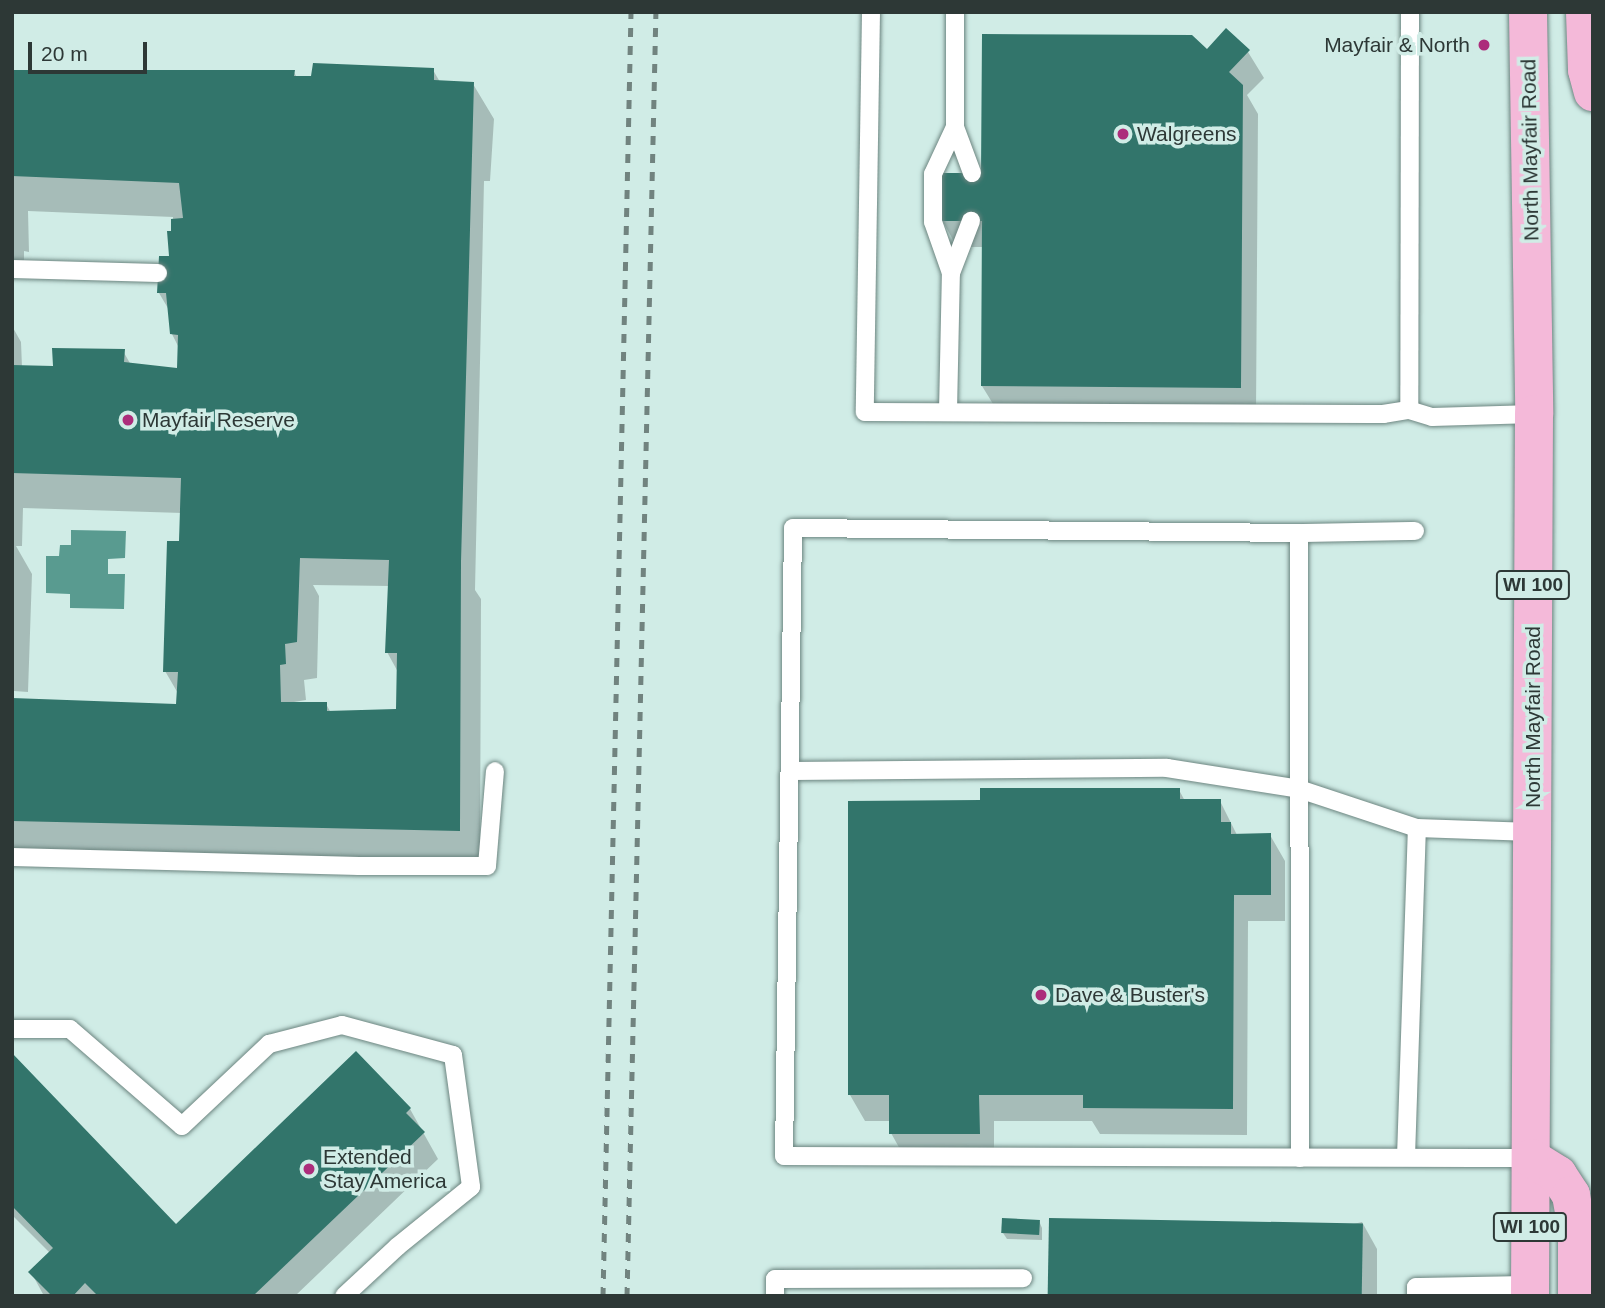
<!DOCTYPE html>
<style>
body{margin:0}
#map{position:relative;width:1605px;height:1308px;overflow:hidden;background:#d0ece6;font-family:Helvetica,sans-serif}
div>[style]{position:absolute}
.water>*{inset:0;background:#599b90}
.shadow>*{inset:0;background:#0003}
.building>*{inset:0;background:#32756b;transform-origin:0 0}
.roads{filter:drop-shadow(0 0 2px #6c8580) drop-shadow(0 0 2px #6c8580)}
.service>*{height:18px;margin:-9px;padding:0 9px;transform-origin:9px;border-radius:9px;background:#fff}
.primary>*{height:38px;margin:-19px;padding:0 19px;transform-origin:19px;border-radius:19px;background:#f4b9d9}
.rail>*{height:5px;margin-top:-2.5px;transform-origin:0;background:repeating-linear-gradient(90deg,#71837f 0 9px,transparent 0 18px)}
.dots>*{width:19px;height:19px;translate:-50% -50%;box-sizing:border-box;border:4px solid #d0ece6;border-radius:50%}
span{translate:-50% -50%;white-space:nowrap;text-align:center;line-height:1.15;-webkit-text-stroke:7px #d0ece6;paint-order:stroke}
.shield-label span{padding:2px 5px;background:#d0ece6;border:2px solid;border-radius:5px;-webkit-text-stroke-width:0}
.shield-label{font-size:19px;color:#2d3836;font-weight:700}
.poi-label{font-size:21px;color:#2d3836}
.right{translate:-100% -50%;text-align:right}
.left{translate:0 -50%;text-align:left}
.street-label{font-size:21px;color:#2d3836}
.frame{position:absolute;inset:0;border:14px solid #2d3836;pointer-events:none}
.scale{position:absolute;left:28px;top:42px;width:119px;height:32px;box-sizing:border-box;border:4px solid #2d3836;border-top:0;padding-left:9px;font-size:21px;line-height:24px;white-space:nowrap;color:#2d3836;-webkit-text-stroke:5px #d0ece6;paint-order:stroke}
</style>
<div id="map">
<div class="water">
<div style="clip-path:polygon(71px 530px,126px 531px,125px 558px,108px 559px,108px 574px,125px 574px,124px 609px,70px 608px,70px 594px,46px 593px,46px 556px,59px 556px,60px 545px,71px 545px)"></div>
</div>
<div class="shadow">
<div style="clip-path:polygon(1207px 52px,1248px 52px,1264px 78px,1247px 95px,1258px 114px,1256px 413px,998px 412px,982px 386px,983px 247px,957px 247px,942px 220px,983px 175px)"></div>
<div style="clip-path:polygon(evenodd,433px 70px,440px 82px,473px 84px,494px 119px,490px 181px,484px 181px,475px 590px,481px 599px,480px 867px,12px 855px,12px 326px,21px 342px,22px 367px,55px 368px,123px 351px,131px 365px,179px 370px,179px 348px,172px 334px,169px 310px,159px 293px,171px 257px,173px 217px,28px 211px,29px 252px,24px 251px,24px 268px,12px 268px,12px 72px,294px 72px,297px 78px,433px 70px,23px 508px,182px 513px,165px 671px,179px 695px,178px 706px,13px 700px,14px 691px,28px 692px,32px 574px,16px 546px,22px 546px,23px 508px,433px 70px,313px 585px,390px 586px,387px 652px,398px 672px,398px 711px,331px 713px,326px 704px,294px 702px,306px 700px,304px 680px,317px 678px,319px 596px,313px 585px)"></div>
<div style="clip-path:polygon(1179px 790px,1185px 801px,1220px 801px,1237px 835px,1270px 835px,1285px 861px,1285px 921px,1248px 921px,1247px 1135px,1100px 1134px,1092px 1121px,994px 1121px,994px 1160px,906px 1160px,891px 1133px,891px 1121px,865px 1121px,850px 1095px,982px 802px)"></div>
<div style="clip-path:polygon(12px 1055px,176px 1226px,410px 1109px,438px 1159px,295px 1296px,44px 1296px,31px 1272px,50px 1253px,12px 1215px)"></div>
<div style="clip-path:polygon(1039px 1221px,1042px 1228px,1042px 1240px,1007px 1239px,1003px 1233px)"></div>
<div style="clip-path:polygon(1362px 1222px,1377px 1249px,1377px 1296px,1051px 1296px)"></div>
</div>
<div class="building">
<div style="clip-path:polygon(1226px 28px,1250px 50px,1229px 72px,1243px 85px,1241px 388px,981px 386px,982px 221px,940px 221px,940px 173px,981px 173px,982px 34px,1192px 35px,1207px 49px)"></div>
<div style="clip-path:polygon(evenodd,313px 63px,434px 68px,434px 80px,474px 82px,461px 562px,460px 831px,12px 821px,12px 698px,176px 704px,178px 672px,163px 672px,167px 541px,179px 541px,181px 478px,12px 473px,12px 365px,53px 366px,52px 348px,125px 349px,124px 362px,177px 368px,178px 335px,170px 334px,166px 293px,157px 293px,159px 256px,169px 256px,167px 231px,171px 231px,171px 219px,183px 218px,179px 183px,12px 176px,12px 70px,295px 70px,294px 76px,311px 76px,313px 63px,300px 558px,389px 560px,385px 653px,397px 653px,396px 709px,327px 711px,327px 702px,281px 702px,280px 665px,286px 664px,285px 644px,297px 642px,300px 558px)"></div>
<div style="clip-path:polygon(980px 788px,1180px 788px,1180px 799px,1221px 799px,1221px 822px,1231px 822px,1231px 834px,1271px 833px,1271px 895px,1234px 895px,1233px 1109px,1083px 1108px,1083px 1095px,979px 1095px,980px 1134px,889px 1134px,889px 1095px,848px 1095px,848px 801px,980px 800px)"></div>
<div style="clip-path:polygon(356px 1051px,411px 1108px,406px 1113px,425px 1132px,253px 1296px,98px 1296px,85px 1283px,73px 1296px,52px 1296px,28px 1272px,53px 1248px,12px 1206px,12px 1053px,176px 1224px)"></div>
<div style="left:1002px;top:1218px;width:38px;height:15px;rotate:3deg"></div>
<div style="left:1049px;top:1218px;width:314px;height:78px;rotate:1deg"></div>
</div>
<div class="roads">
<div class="service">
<div style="left:871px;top:12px;width:400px;rotate:90.9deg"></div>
<div style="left:865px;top:412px;width:518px;rotate:0.22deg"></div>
<div style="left:1383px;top:414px;width:26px;rotate:-9deg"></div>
<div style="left:1410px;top:12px;width:398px;rotate:90.1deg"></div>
<div style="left:1409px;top:410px;width:24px;rotate:17deg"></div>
<div style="left:1432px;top:417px;width:102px;rotate:-1.7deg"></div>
<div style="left:955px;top:127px;width:49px;rotate:69.7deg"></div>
<div style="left:12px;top:269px;width:146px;rotate:1.6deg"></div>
<div style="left:951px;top:273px;width:56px;rotate:-69deg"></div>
<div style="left:948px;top:412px;width:139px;rotate:-88.8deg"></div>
<div style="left:951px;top:273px;width:54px;rotate:-109.4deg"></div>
<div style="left:933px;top:222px;width:48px;rotate:-90deg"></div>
<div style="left:933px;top:174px;width:52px;rotate:-64.9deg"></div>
<div style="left:955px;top:127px;width:115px;rotate:-90deg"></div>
<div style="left:1299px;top:533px;width:116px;rotate:-1deg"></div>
<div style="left:791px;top:771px;width:376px;rotate:-0.5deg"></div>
<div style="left:1167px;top:768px;width:134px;rotate:9deg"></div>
<div style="left:1299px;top:789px;width:124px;rotate:18.3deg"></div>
<div style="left:1417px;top:828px;width:115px;rotate:2deg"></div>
<div style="left:12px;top:857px;width:347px;rotate:1.5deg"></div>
<div style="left:359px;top:866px;width:128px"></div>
<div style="left:487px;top:866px;width:95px;rotate:-85.2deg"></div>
<div style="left:12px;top:1029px;width:58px"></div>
<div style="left:70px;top:1029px;width:148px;rotate:40.9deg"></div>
<div style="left:182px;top:1126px;width:120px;rotate:-43.3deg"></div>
<div style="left:269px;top:1044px;width:75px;rotate:-14.6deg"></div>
<div style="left:342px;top:1025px;width:115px;rotate:15.1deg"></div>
<div style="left:453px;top:1055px;width:133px;rotate:82.2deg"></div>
<div style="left:471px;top:1187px;width:95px;rotate:141deg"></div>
<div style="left:397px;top:1247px;width:72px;rotate:137.2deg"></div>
<div style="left:1406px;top:1157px;width:329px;rotate:-88.1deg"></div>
<div style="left:1300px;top:1158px;width:625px;rotate:-90.09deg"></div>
<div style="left:1299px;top:533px;width:506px;rotate:-179.43deg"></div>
<div style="left:793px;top:528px;width:628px;rotate:90.82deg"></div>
<div style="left:784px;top:1156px;width:694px;rotate:0.17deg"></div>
<div style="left:1478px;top:1158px;width:53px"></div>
<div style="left:775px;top:1296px;width:17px;rotate:-90deg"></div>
<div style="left:775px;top:1279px;width:248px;rotate:-0.2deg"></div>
<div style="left:1416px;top:1296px;width:9px;rotate:-90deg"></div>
<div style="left:1416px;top:1287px;width:114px;rotate:-1deg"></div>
</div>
<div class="primary">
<div style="left:1528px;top:12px;width:402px;rotate:89.1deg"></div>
<div style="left:1534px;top:414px;width:882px;rotate:90.26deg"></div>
<div style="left:1585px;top:12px;width:58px;rotate:88deg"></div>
<div style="left:1587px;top:70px;width:23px;rotate:75deg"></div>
<div style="left:1531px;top:1158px;width:32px;rotate:32deg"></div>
<div style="left:1558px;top:1175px;width:24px;rotate:57deg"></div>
<div style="left:1571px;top:1195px;width:35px;rotate:80deg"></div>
<div style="left:1577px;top:1229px;width:67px;rotate:90deg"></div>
</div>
</div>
<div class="rail">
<div style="left:603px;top:1296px;width:1284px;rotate:-88.75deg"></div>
<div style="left:627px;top:1296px;width:1284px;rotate:-88.71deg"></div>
</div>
<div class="dots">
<div style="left:1484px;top:45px;background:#ac2d7b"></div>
<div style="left:1123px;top:134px;background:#ac2d7b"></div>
<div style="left:128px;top:420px;background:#ac2d7b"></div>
<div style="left:1041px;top:995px;background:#ac2d7b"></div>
<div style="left:309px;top:1169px;background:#ac2d7b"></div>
</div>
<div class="shield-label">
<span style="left:1533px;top:585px">WI 100</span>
<span style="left:1530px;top:1227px">WI 100</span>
</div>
<div class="poi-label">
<span class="right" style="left:1470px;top:45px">Mayfair &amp; North</span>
<span class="left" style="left:1137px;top:134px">Walgreens</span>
<span class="left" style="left:142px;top:420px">Mayfair Reserve</span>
<span class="left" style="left:1055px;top:995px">Dave &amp; Buster's</span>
<span class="left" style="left:323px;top:1169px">Extended<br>Stay America</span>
</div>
<div class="street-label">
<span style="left:1530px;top:150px;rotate:-91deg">North Mayfair Road</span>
<span style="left:1533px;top:717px;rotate:-90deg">North Mayfair Road</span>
</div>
<div class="frame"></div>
<div class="scale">20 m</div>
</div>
